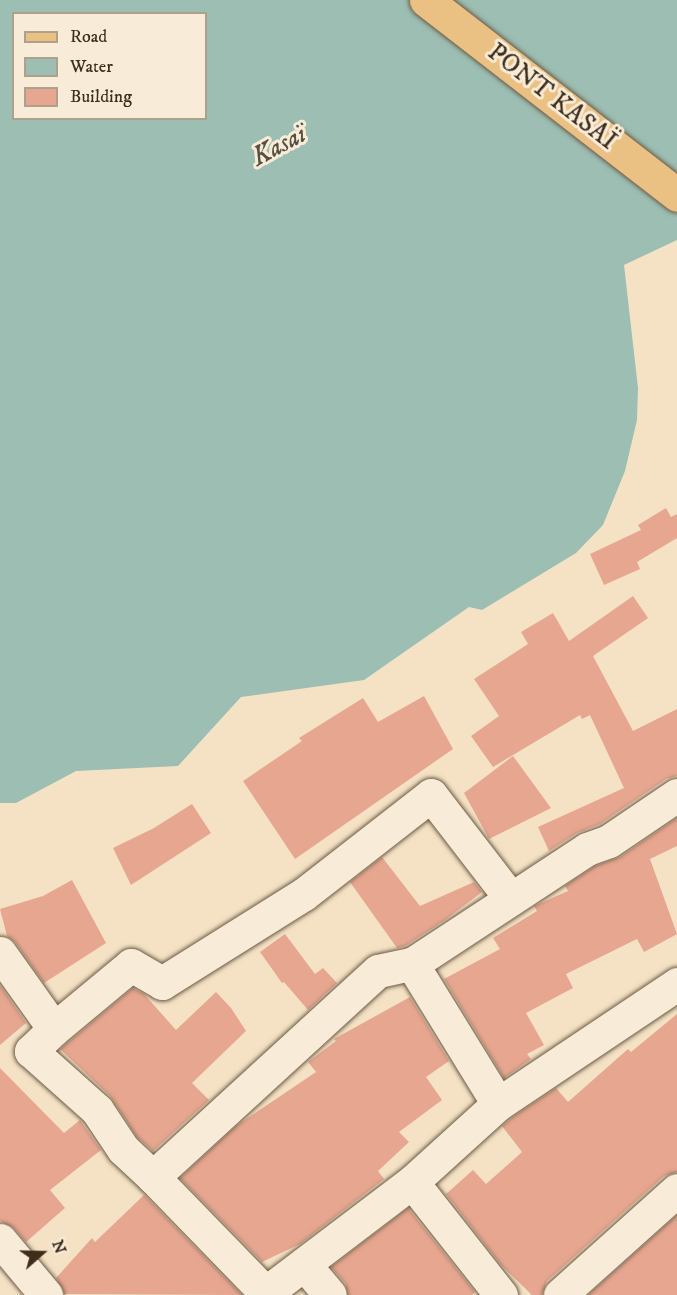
<!DOCTYPE html>
<meta charset="utf-8">
<style>
body{margin:0}
#map{position:relative;width:677px;height:1295px;overflow:hidden;background:#f5e2c5;font-family:"IM FELL DW Pica",serif}
div>[style]{position:absolute}
.water>*{inset:0;background:#9cbeb3}
.building>*{inset:0;background:#e7a68f}
.roads{filter:drop-shadow(0 0 2px #6b5a45) drop-shadow(0 0 2px #6b5a45)}
.minor>*{height:33px;margin:-16.5px;padding:0 16.5px;transform-origin:16.5px;border-radius:16.5px;background:#f8ecd9}
.major>*{height:33px;margin:-16.5px;padding:0 16.5px;transform-origin:16.5px;border-radius:16.5px;background:#eac182}
span{translate:-50% -50%;white-space:nowrap;text-align:center;line-height:1.15;-webkit-text-stroke:6px #f8ecd9;paint-order:stroke}
.street-label{font-size:26px;color:#3d2d1a}
.water-label{font-size:27px;color:#555140;font-style:italic}
.legend{position:absolute;left:12px;top:12px;width:195px;height:108px;box-sizing:border-box;background:#f8ecd9;border:2px solid #ada08d;margin:0;padding:8px 10px;list-style:none;font-size:18px;color:#3d2d1a}
.legend li{display:flex;align-items:center;gap:12px;height:30px}
.legend b{width:30px;border:2px solid #ada08d}
.north{position:absolute;left:12px;top:1223px;width:60px;height:60px;-webkit-text-stroke:4px #f8ecd9;paint-order:stroke;rotate:70deg;font-size:16px;font-weight:700;line-height:24px;text-align:center;color:#3d2d1a}
.north::after{content:'';display:block;margin:auto;width:21px;height:27px;background:#3d2d1a;clip-path:polygon(50% 0,100% 100%,50% 72%,0 100%)}
</style>
<div id="map">
<div class="water">
<div style="clip-path:polygon(evenodd,0 0,677px 0,677px 240px,624px 265px,638px 388px,637px 420px,625px 471px,603px 525px,576px 553px,482px 610px,469px 607px,364px 680px,241px 697px,178px 766px,76px 771px,16px 803px,0 803px,0 0,14px 14px,206px 14px,206px 118px,14px 118px,14px 14px)"></div>
</div>
<div class="building">
<div style="clip-path:polygon(666px 508px,671px 517px,677px 514px,677px 538px,637px 562px,640px 569px,604px 585px,590px 554px,641px 530px,638px 525px)"></div>
<div style="clip-path:polygon(633px 596px,648px 618px,593px 656px,633px 731px,677px 709px,677px 776px,666px 779px,600px 824px,577px 833px,549px 851px,538px 827px,624px 788px,590px 715px,582px 719px,580px 715px,493px 767px,471px 736px,499px 716px,474px 679px,528px 644px,521px 632px,553px 613px,569px 641px)"></div>
<div style="clip-path:polygon(424px 696px,453px 749px,295px 859px,243px 781px,302px 741px,299px 738px,363px 698px,378px 722px)"></div>
<div style="clip-path:polygon(513px 756px,551px 808px,489px 839px,464px 793px)"></div>
<div style="clip-path:polygon(192px 804px,211px 833px,131px 885px,113px 848px,154px 828px)"></div>
<div style="clip-path:polygon(677px 818px,677px 846px,650px 859px,677px 934px,644px 952px,637px 939px,566px 974px,573px 988px,526px 1013px,544px 1045px,527px 1054px,531px 1059px,504px 1078px,444px 979px,500px 949px,493px 938px,537px 911px,534px 906px,568px 891px,565px 886px,595px 866px,620px 857px)"></div>
<div style="clip-path:polygon(382px 857px,420px 906px,474px 882px,482px 892px,445px 920px,405px 946px,397px 948px,350px 882px)"></div>
<div style="clip-path:polygon(72px 880px,106px 943px,44px 983px,15px 942px,7px 936px,0 909px,43px 896px)"></div>
<div style="clip-path:polygon(285px 934px,315px 974px,323px 968px,337px 983px,308px 1010px,284px 982px,282px 983px,260px 952px)"></div>
<div style="clip-path:polygon(0 985px,26px 1023px,0 1045px)"></div>
<div style="clip-path:polygon(133px 988px,144px 994px,176px 1030px,216px 992px,231px 1008px,246px 1031px,192px 1083px,209px 1100px,153px 1151px,137px 1137px,110px 1096px,60px 1049px)"></div>
<div style="clip-path:polygon(410px 997px,449px 1061px,426px 1077px,442px 1100px,399px 1132px,409px 1142px,378px 1171px,384px 1179px,300px 1244px,262px 1262px,180px 1178px,236px 1126px,316px 1072px,308px 1062px,336px 1041px,334px 1039px)"></div>
<div style="clip-path:polygon(677px 1014px,677px 1172px,664px 1176px,547px 1281px,542px 1295px,532px 1295px,501px 1265px,446px 1194px,473px 1170px,486px 1184px,522px 1152px,502px 1126px,514px 1116px,556px 1088px,568px 1102px,628px 1049px,631px 1052px)"></div>
<div style="clip-path:polygon(0 1068px,64px 1133px,80px 1120px,101px 1150px,50px 1190px,65px 1208px,26px 1242px,14px 1228px,0 1221px)"></div>
<div style="clip-path:polygon(144px 1195px,242px 1295px,64px 1294px,56px 1278px,92px 1238px,95px 1242px)"></div>
<div style="clip-path:polygon(408px 1208px,475px 1292px,472px 1295px,348px 1295px,345px 1283px,331px 1267px)"></div>
<div style="clip-path:polygon(677px 1215px,677px 1295px,588px 1295px)"></div>
</div>
<div class="roads">
<div class="minor">
<div style="left:0;top:953px;width:93px;rotate:54.6deg"></div>
<div style="left:54px;top:1029px;width:32px;rotate:136deg"></div>
<div style="left:31px;top:1051px;width:89px;rotate:41.8deg"></div>
<div style="left:97px;top:1110px;width:47px;rotate:56.3deg"></div>
<div style="left:123px;top:1149px;width:41px;rotate:43deg"></div>
<div style="left:153px;top:1177px;width:162px;rotate:45.8deg"></div>
<div style="left:412px;top:964px;width:164px;rotate:58.4deg"></div>
<div style="left:54px;top:1029px;width:100px;rotate:-39.7deg"></div>
<div style="left:131px;top:965px;width:36px;rotate:30deg"></div>
<div style="left:162px;top:983px;width:168px;rotate:-32.1deg"></div>
<div style="left:304px;top:894px;width:161px;rotate:-37.9deg"></div>
<div style="left:431px;top:795px;width:131px;rotate:52.4deg"></div>
<div style="left:153px;top:1177px;width:305px;rotate:-42.5deg"></div>
<div style="left:378px;top:971px;width:35px;rotate:-12deg"></div>
<div style="left:412px;top:964px;width:209px;rotate:-33.3deg"></div>
<div style="left:587px;top:849px;width:23px;rotate:-20deg"></div>
<div style="left:609px;top:841px;width:82px;rotate:-34.1deg"></div>
<div style="left:412px;top:1182px;width:144px;rotate:51.8deg"></div>
<div style="left:0;top:1240px;width:72px;rotate:50.1deg"></div>
<div style="left:304px;top:1264px;width:40px;rotate:50deg"></div>
<div style="left:263px;top:1295px;width:187px;rotate:-37.2deg"></div>
<div style="left:412px;top:1182px;width:116px;rotate:-42.2deg"></div>
<div style="left:498px;top:1104px;width:216px;rotate:-33.8deg"></div>
<div style="left:560px;top:1295px;width:157px;rotate:-41.9deg"></div>
</div>
<div class="major">
<div style="left:426px;top:0;width:318px;rotate:37.8deg"></div>
</div>
</div>
<div class="street-label">
<span style="left:552px;top:97px;rotate:38deg">PONT KASAÏ</span>
</div>
<div class="water-label">
<span style="left:279px;top:146px;rotate:-28deg">Kasaï</span>
</div>
<ul class="legend">
<li><b style="height:8px;background:#eac182"></b>Road</li>
<li><b style="height:16px;background:#9cbeb3"></b>Water</li>
<li><b style="height:16px;background:#e7a68f"></b>Building</li>
</ul>
<div class="north">N</div>
</div>
